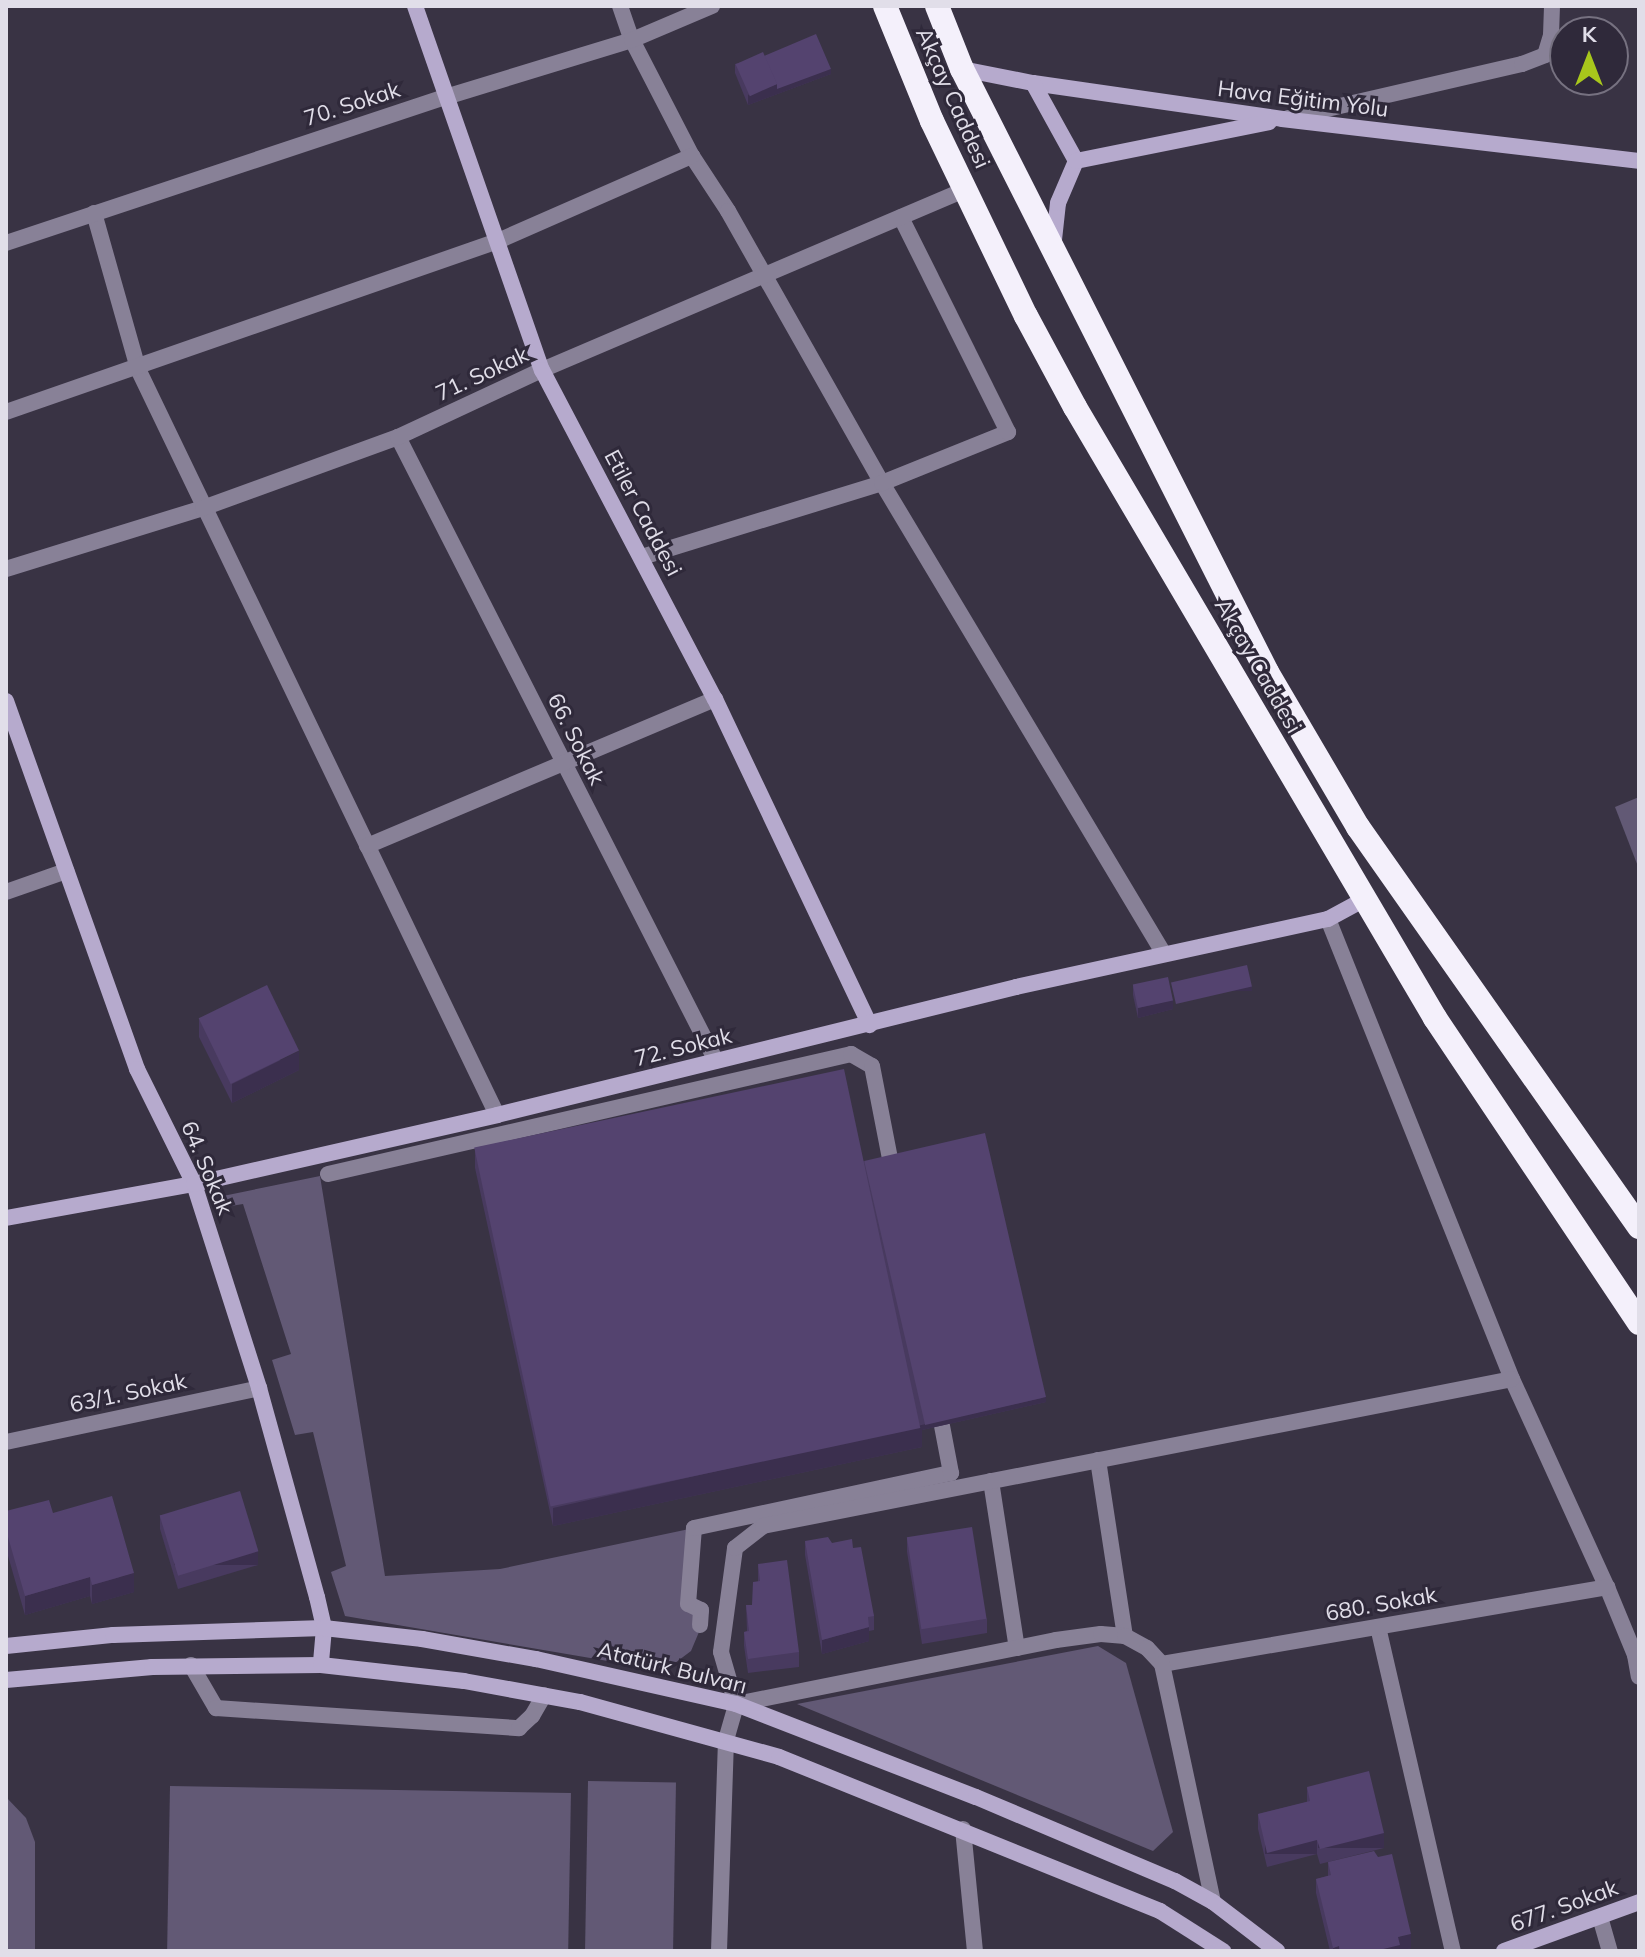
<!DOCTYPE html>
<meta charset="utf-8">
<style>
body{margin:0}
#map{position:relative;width:1645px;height:1957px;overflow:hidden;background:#393344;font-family:Mulish,sans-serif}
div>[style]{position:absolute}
.green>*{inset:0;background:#625975;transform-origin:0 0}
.street>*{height:16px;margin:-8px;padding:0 8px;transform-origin:8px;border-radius:8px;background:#888197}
.secondary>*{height:16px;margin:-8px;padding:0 8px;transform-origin:8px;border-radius:8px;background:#b6aacd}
.highway>*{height:24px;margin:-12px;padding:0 12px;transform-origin:12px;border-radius:12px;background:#f4f0fb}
.wall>*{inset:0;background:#483a5f}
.shaded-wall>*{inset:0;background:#3b2f4e;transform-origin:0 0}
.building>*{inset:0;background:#54436f;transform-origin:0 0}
span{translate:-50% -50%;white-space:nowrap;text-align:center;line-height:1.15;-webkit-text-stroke:6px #2f293a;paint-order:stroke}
.street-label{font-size:22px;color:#e1dee9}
.frame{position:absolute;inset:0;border:8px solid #e1dee9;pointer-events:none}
.north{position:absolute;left:1549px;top:16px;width:80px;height:80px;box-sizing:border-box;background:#2f293a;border:2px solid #767180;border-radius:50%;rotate:0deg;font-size:22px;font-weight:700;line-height:32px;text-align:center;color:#e1dee9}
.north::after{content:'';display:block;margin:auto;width:28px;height:36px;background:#a8c71c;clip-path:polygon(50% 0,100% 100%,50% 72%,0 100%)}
</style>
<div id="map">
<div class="green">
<div style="clip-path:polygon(1639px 797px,1639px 869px,1615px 807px)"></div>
<div style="clip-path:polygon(320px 1176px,385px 1576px,500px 1569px,694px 1528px,688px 1604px,701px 1610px,699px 1632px,691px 1651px,667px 1669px,643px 1667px,345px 1616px,331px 1572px,346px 1566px,313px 1432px,295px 1435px,272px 1360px,291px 1354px,243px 1204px,225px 1207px,223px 1196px)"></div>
<div style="clip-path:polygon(1098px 1646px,1126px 1663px,1173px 1832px,1153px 1851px,797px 1704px)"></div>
<div style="left:588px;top:1781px;width:88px;height:170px;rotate:1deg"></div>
<div style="left:170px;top:1786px;width:401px;height:165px;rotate:1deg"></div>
<div style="clip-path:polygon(6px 1797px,26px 1818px,35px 1842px,35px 1951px,6px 1951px)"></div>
</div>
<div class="street">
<div style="left:620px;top:6px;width:36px;rotate:71deg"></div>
<div style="left:632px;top:40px;width:131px;rotate:62.7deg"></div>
<div style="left:692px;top:156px;width:66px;rotate:56.8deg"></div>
<div style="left:728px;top:211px;width:313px;rotate:60.5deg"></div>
<div style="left:882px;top:483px;width:549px;rotate:59.09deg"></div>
<div style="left:1288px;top:118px;width:240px;rotate:-13deg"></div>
<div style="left:1522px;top:64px;width:25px;rotate:-21deg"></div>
<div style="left:1545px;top:55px;width:21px;rotate:-73deg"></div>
<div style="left:1551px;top:35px;width:29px;rotate:-88deg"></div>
<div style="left:94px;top:213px;width:162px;rotate:74.2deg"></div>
<div style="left:138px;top:369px;width:828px;rotate:64.3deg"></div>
<div style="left:6px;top:243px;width:467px;rotate:-18.4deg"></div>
<div style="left:449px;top:96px;width:191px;rotate:-17deg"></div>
<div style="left:632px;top:40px;width:87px;rotate:-23deg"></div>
<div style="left:6px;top:412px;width:521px;rotate:-19.17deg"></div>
<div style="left:498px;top:241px;width:212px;rotate:-23.7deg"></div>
<div style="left:398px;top:437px;width:700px;rotate:63deg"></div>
<div style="left:642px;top:557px;width:251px;rotate:-17.1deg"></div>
<div style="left:882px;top:483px;width:136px;rotate:-22deg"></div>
<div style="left:1008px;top:432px;width:240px;rotate:-116.5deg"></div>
<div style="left:6px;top:569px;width:206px;rotate:-17.2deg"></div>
<div style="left:203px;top:508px;width:208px;rotate:-20deg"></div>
<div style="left:398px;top:437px;width:159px;rotate:-25deg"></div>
<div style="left:542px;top:370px;width:460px;rotate:-23.1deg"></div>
<div style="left:367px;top:846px;width:378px;rotate:-22.9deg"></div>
<div style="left:6px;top:892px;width:64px;rotate:-19.3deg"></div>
<div style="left:1328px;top:919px;width:495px;rotate:68.2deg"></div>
<div style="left:1512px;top:1379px;width:229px;rotate:65.5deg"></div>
<div style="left:1607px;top:1587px;width:74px;rotate:67.6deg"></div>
<div style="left:1635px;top:1655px;width:22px;rotate:80deg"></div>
<div style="left:328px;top:1174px;width:537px;rotate:-12.92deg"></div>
<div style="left:851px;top:1054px;width:24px;rotate:30deg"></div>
<div style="left:872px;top:1066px;width:110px;rotate:79deg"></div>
<div style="left:6px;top:1442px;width:259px;rotate:-12deg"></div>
<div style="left:1098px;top:1460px;width:178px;rotate:81.3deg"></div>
<div style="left:991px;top:1481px;width:169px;rotate:81.2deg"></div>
<div style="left:700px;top:1625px;width:15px;rotate:-86deg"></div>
<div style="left:701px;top:1610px;width:14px;rotate:-155deg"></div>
<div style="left:688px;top:1604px;width:76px;rotate:-85.5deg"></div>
<div style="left:694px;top:1528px;width:263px;rotate:-12.1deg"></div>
<div style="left:951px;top:1473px;width:69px;rotate:-100.8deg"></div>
<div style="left:1378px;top:1627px;width:333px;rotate:77deg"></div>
<div style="left:1162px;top:1664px;width:452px;rotate:-9.8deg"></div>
<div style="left:191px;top:1665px;width:50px;rotate:59.8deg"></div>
<div style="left:216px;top:1708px;width:304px;rotate:3.8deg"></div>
<div style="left:519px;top:1728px;width:18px;rotate:-43deg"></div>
<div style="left:532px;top:1716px;width:24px;rotate:-60deg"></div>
<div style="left:736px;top:1704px;width:326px;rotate:-11.3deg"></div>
<div style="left:1056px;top:1640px;width:45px;rotate:-7.6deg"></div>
<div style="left:1101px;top:1634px;width:24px;rotate:5deg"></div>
<div style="left:1125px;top:1636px;width:25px;rotate:29deg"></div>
<div style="left:1147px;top:1648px;width:22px;rotate:47deg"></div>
<div style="left:1162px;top:1664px;width:243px;rotate:77.9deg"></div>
<div style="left:963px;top:1829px;width:123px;rotate:84.4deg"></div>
<div style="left:1600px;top:1917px;width:35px;rotate:74deg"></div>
<div style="left:719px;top:1951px;width:211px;rotate:-88.1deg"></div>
<div style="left:726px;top:1740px;width:37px;rotate:-74deg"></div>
<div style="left:736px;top:1704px;width:54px;rotate:-106.1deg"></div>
<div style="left:721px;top:1652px;width:105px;rotate:-82.3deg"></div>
<div style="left:735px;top:1548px;width:36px;rotate:-38deg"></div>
<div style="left:763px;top:1526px;width:763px;rotate:-11.1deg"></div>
</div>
<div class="secondary">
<div style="left:415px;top:6px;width:386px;rotate:70.8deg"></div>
<div style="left:542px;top:370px;width:372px;rotate:62.3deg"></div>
<div style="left:715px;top:699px;width:361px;rotate:64.6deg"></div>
<div style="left:962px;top:69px;width:72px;rotate:11.2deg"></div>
<div style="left:1033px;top:83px;width:252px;rotate:8.2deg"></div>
<div style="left:1282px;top:119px;width:359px;rotate:6.7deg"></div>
<div style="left:1033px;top:83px;width:89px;rotate:61.1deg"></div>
<div style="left:1053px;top:249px;width:46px;rotate:-83.8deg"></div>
<div style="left:1058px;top:203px;width:46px;rotate:-66.8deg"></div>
<div style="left:1076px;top:161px;width:197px;rotate:-11.4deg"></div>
<div style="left:6px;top:701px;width:391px;rotate:70.4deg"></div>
<div style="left:137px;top:1069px;width:128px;rotate:63.6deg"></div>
<div style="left:194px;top:1184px;width:214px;rotate:72.3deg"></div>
<div style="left:259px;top:1388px;width:217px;rotate:74.5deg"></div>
<div style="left:317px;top:1597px;width:32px;rotate:77deg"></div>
<div style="left:324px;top:1628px;width:37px;rotate:95deg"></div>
<div style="left:6px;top:1218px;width:191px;rotate:-10.3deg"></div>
<div style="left:194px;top:1184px;width:311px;rotate:-12.8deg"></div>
<div style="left:497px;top:1115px;width:535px;rotate:-13.85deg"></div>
<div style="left:1016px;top:987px;width:319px;rotate:-12.3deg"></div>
<div style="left:1328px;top:919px;width:42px;rotate:-28.4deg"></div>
<div style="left:6px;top:1646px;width:108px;rotate:-5.9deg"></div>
<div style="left:113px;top:1635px;width:211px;rotate:-1.9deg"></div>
<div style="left:324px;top:1628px;width:99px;rotate:6.4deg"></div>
<div style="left:422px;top:1639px;width:116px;rotate:10deg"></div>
<div style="left:536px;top:1659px;width:205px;rotate:12.7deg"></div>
<div style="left:736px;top:1704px;width:257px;rotate:21.2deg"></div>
<div style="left:976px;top:1797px;width:216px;rotate:22.9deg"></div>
<div style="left:1175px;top:1881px;width:43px;rotate:28.9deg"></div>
<div style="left:1213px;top:1902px;width:81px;rotate:37.4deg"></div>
<div style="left:6px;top:1680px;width:147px;rotate:-5.1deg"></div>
<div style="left:152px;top:1667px;width:169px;rotate:-0.7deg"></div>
<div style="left:321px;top:1665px;width:144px;rotate:6.4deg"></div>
<div style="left:464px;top:1681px;width:118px;rotate:10.3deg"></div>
<div style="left:580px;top:1702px;width:206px;rotate:15.4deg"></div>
<div style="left:779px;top:1757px;width:411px;rotate:22deg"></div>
<div style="left:1160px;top:1911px;width:75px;rotate:32.4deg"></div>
<div style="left:1504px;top:1951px;width:144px;rotate:-19.9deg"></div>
</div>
<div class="highway">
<div style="left:885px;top:6px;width:124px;rotate:67.8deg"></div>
<div style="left:932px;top:121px;width:216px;rotate:64.3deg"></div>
<div style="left:1026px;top:316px;width:103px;rotate:61.7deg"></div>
<div style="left:1075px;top:407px;width:709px;rotate:59.49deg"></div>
<div style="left:1435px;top:1018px;width:367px;rotate:56.2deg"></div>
<div style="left:937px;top:6px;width:68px;rotate:68.4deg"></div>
<div style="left:962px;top:69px;width:676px;rotate:63.17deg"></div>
<div style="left:1267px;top:672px;width:180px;rotate:59.6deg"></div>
<div style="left:1358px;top:827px;width:489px;rotate:54.9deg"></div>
</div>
<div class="wall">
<div style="clip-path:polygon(764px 56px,831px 74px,748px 105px,735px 73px,735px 64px)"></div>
<div style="clip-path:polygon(1133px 985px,1173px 1009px,1138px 1018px,1133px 995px)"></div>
<div style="clip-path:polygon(199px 1019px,299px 1070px,232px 1103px,199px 1037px)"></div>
<div style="clip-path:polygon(475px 1149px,864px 1161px,1046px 1402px,922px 1430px,922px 1447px,553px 1526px,475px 1168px)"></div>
<div style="clip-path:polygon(6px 1511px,53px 1513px,134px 1592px,92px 1604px,90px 1596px,25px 1615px,6px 1549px)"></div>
<div style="clip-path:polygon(160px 1515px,258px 1565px,178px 1589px,160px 1529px)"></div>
<div style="clip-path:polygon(907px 1538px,987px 1619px,987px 1633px,922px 1644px,907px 1552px)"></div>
<div style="clip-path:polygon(805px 1541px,832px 1543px,853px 1548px,874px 1616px,874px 1630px,869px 1631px,869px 1641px,822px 1654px,805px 1555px)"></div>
<div style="clip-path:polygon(758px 1564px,799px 1652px,799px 1667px,748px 1673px,744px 1646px,744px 1632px,747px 1631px,746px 1605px,752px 1605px,758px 1581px)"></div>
<div style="clip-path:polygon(1307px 1787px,1384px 1848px,1320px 1864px,1317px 1854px,1267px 1867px,1258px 1829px,1258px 1814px,1307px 1802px)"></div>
<div style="clip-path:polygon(1328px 1862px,1411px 1948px,1400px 1951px,1330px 1951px,1316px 1893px,1316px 1879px,1328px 1876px)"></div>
</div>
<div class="shaded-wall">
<div style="clip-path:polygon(831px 69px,831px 74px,748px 105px,748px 95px,777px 84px)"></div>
<div style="left:1252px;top:986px;width:5px;height:79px;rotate:90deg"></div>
<div style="clip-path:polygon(1173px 1000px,1173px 1009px,1138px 1018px,1138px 1008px)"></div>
<div style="clip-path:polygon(299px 1051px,299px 1070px,232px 1103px,232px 1084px)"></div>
<div style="clip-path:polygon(1046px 1397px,1046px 1402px,922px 1430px,922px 1447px,553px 1526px,553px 1508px)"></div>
<div style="left:258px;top:1551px;width:14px;height:84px;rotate:90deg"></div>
<div style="clip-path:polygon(134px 1573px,134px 1592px,92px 1604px,92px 1585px)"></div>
<div style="clip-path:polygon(90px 1577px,90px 1596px,25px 1615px,25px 1596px)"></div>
<div style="clip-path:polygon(869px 1627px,869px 1641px,822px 1654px,822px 1640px)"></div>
<div style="left:1384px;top:1833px;width:15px;height:66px;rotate:90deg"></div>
<div style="left:1317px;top:1840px;width:14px;height:52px;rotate:90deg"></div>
<div style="clip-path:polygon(1411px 1934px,1411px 1948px,1400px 1951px,1375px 1951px,1398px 1937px)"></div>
<div style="clip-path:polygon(1339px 1946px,1339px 1951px,1333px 1951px,1333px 1948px)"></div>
</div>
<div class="building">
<div style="clip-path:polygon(816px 34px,831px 69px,777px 89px,777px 84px,764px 56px)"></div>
<div style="left:763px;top:52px;width:35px;height:30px;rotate:66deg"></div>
<div style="left:1247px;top:965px;width:22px;height:78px;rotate:77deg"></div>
<div style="left:1168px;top:977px;width:24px;height:36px;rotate:78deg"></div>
<div style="left:267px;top:985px;width:73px;height:76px;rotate:64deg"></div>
<div style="left:844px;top:1069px;width:367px;height:378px;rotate:78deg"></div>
<div style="left:985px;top:1133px;width:271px;height:124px;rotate:77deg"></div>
<div style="left:240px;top:1491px;width:63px;height:84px;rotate:73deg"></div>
<div style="clip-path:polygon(112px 1496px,134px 1573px,92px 1585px,90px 1577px,25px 1596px,6px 1530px,6px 1511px,49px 1500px,53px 1513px)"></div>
<div style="left:972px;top:1527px;width:93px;height:66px;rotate:81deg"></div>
<div style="clip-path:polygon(828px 1537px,832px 1543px,852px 1539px,853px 1548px,861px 1547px,874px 1616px,868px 1617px,869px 1627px,822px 1640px,805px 1541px)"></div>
<div style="clip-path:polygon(787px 1560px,799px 1652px,748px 1659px,744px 1632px,749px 1631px,746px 1605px,752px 1605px,753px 1582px,760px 1581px,758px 1564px)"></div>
<div style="clip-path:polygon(1369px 1771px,1384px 1833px,1320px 1849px,1317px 1840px,1267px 1853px,1258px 1814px,1310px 1801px,1307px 1787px)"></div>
<div style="clip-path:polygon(1374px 1851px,1378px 1857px,1392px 1854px,1411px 1934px,1398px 1937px,1400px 1945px,1375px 1951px,1340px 1951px,1339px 1946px,1333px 1948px,1316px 1879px,1331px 1875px,1328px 1862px)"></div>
</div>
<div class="street-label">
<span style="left:953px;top:98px;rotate:66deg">Akçay Caddesi</span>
<span style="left:1303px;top:99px;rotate:7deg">Hava Eğitim Yolu</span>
<span style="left:352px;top:104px;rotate:-18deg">70. Sokak</span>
<span style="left:482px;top:374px;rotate:-25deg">71. Sokak</span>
<span style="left:643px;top:513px;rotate:62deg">Etiler Caddesi</span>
<span style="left:1258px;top:666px;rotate:60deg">Akçay Caddesi</span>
<span style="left:576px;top:739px;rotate:63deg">66. Sokak</span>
<span style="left:683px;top:1047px;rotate:-14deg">72. Sokak</span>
<span style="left:207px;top:1168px;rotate:67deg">64. Sokak</span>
<span style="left:128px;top:1393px;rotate:-12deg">63/1. Sokak</span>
<span style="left:1381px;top:1604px;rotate:-10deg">680. Sokak</span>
<span style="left:672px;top:1668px;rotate:14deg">Atatürk Bulvarı</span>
<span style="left:1564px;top:1906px;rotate:-20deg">677. Sokak</span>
</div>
<div class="frame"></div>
<div class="north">K</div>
</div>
